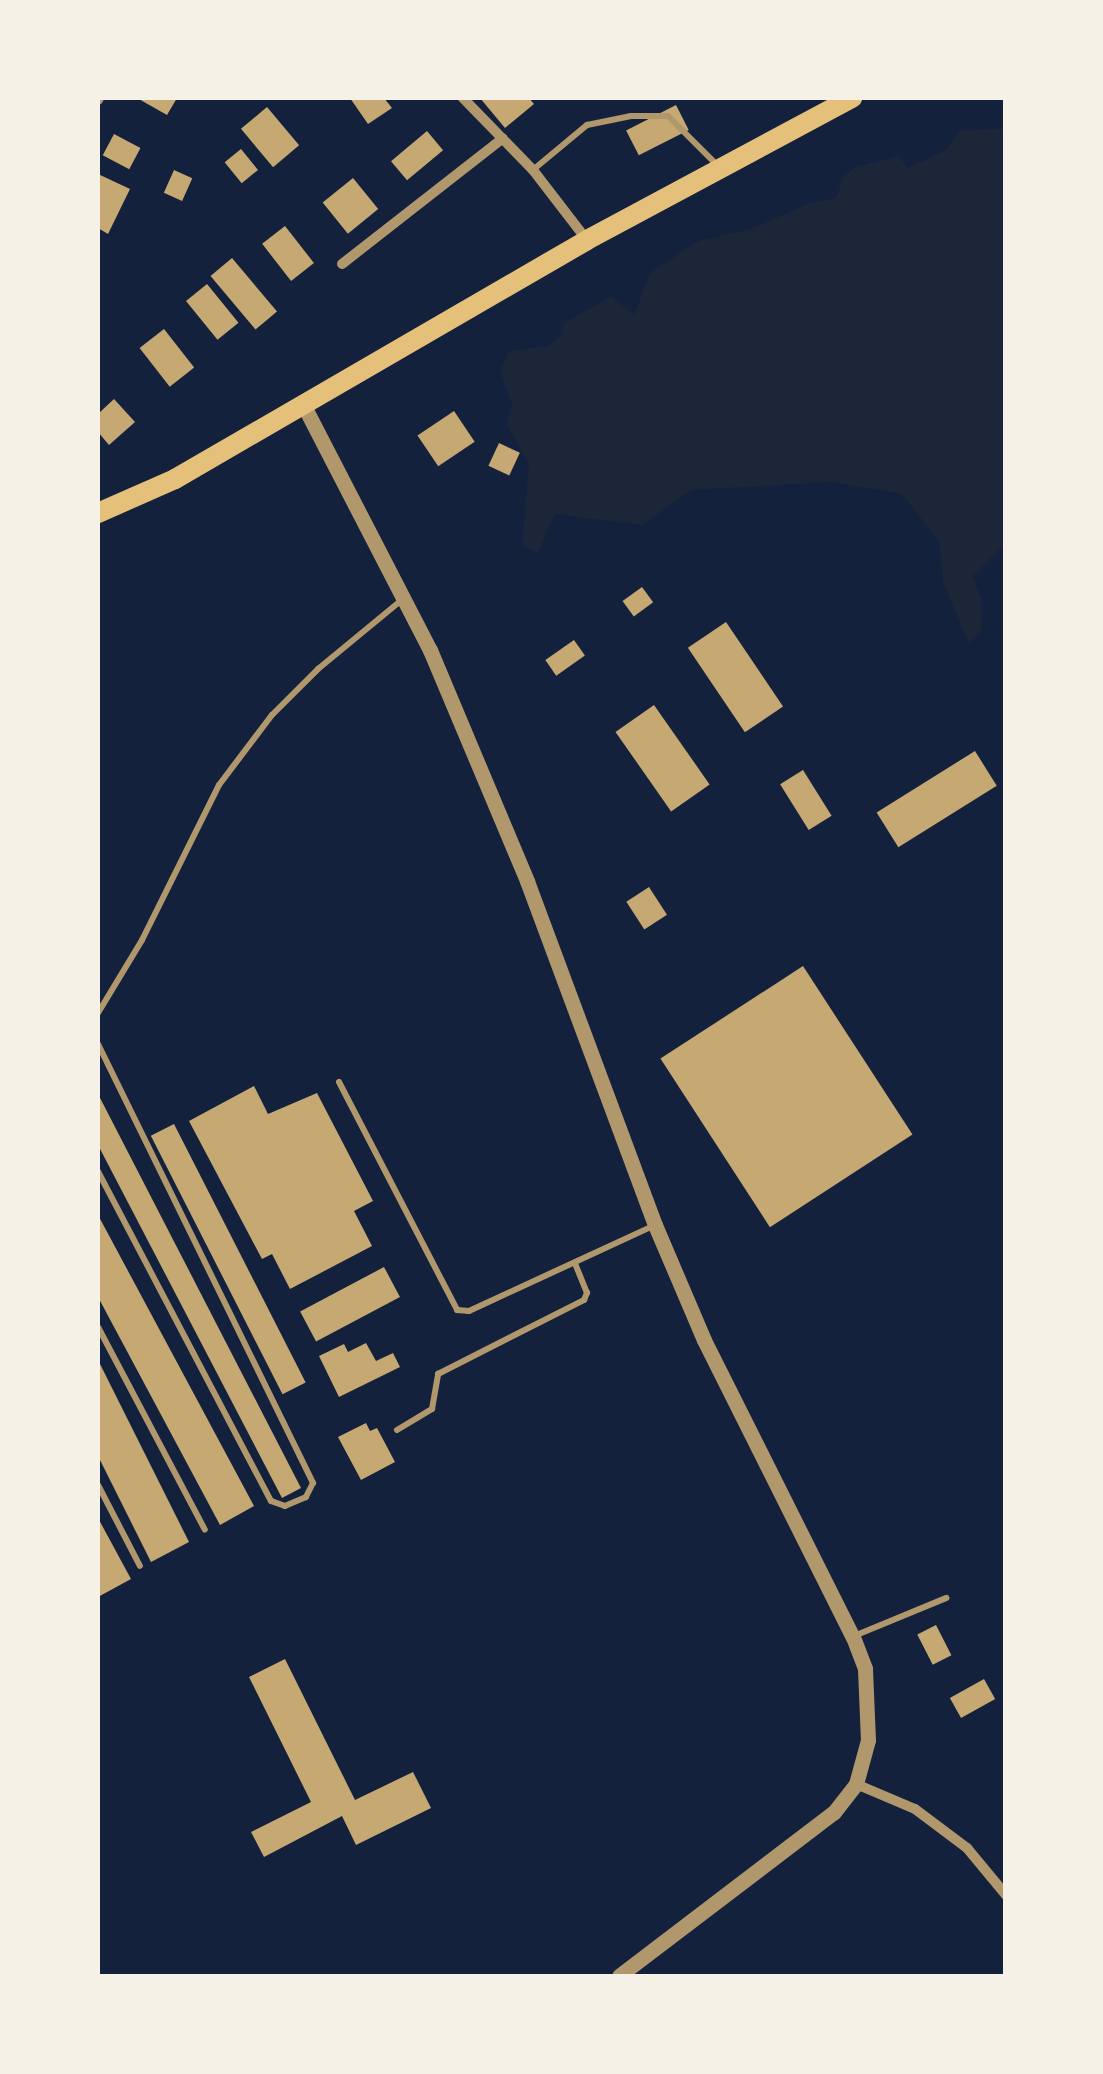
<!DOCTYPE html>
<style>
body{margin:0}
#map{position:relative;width:1103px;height:2074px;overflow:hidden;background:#14213d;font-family:"Nunito Sans",sans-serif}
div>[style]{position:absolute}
.green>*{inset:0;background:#1d2539}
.building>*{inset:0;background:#c6a872;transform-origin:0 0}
.service>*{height:6px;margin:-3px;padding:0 3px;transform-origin:3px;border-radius:3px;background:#b1986c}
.minor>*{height:10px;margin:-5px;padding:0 5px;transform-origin:5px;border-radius:5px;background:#b1986c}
.tertiary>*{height:15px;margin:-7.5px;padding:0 7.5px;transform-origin:7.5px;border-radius:7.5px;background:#b1986c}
.primary>*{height:20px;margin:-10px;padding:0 10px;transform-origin:10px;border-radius:10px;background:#e5c07b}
span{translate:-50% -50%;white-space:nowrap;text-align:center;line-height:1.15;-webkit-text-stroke:8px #f6f1e7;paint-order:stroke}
.frame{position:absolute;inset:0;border:100px solid #f6f1e7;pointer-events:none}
</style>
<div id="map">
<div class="green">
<div style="clip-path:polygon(1005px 128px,1005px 544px,973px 576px,982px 603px,981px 631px,969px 644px,943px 582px,939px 541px,902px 494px,832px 482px,691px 490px,642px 525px,555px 514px,538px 552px,522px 547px,529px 463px,507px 425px,512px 404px,500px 371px,509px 351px,549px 346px,561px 336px,564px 323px,611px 297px,634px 315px,650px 273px,698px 241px,751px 229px,808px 204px,836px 198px,844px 176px,856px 167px,899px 156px,908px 168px,946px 150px,959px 131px)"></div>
</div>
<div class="building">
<div style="clip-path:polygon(137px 98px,177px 98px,167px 115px)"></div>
<div style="clip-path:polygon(350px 98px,384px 98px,392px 108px,368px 124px)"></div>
<div style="clip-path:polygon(480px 98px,529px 98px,534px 104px,505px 128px)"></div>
<div style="left:676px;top:105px;width:28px;height:56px;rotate:63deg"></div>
<div style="left:267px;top:107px;width:50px;height:34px;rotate:50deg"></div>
<div style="left:427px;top:131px;width:25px;height:47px;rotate:50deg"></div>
<div style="left:114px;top:134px;width:30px;height:24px;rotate:28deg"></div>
<div style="left:241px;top:149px;width:27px;height:21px;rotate:51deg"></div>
<div style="left:174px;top:170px;width:20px;height:25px;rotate:24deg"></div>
<div style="clip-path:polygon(98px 174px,130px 189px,108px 234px,98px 228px)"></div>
<div style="left:353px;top:178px;width:40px;height:39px;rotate:51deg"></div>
<div style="left:285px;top:226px;width:47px;height:29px;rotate:52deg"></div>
<div style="left:232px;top:258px;width:70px;height:28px;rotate:50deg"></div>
<div style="left:207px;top:284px;width:50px;height:27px;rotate:51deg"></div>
<div style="left:164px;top:329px;width:49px;height:31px;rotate:52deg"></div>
<div style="clip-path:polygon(114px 399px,135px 422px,109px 445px,98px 432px,98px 414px)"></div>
<div style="left:454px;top:411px;width:37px;height:44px;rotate:56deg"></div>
<div style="left:499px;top:443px;width:23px;height:25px;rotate:25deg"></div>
<div style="left:642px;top:587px;width:19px;height:24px;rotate:54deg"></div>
<div style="left:726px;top:622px;width:102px;height:46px;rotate:56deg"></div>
<div style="left:574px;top:640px;width:19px;height:35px;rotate:55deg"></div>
<div style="left:654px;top:705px;width:97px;height:47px;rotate:55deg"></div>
<div style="left:975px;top:751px;width:41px;height:116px;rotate:58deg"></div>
<div style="left:803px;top:770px;width:54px;height:27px;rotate:58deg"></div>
<div style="left:649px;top:887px;width:33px;height:27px;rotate:57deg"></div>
<div style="left:803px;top:966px;width:201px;height:170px;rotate:57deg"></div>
<div style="clip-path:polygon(254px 1086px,268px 1114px,317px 1093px,373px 1201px,354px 1211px,372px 1246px,290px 1289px,272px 1254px,262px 1259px,189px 1121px)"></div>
<div style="clip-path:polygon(98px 1094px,301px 1488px,282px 1498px,98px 1145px)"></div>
<div style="left:174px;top:1124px;width:290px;height:26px;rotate:63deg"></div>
<div style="clip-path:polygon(98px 1215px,254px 1506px,220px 1525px,98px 1297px)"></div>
<div style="left:384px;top:1267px;width:34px;height:95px;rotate:62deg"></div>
<div style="clip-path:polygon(366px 1343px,376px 1361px,393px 1353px,400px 1367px,339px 1397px,319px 1356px,344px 1344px,348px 1352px)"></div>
<div style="clip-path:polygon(98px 1360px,189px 1542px,151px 1562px,98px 1456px)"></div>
<div style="clip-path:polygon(366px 1423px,370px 1431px,377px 1428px,395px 1462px,361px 1480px,338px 1437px)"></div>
<div style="clip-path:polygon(98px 1518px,131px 1579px,98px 1597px)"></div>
<div style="left:936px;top:1625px;width:34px;height:21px;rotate:63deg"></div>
<div style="clip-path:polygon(285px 1659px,355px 1800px,413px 1772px,431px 1808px,356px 1845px,342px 1816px,264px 1857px,251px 1832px,311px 1802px,249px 1677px)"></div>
<div style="left:984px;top:1679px;width:23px;height:39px;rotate:61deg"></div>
</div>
<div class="service">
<div style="left:534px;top:169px;width:69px;rotate:-39.7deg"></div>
<div style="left:587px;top:125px;width:45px;rotate:-11.6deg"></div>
<div style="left:631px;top:116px;width:37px"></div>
<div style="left:668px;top:116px;width:71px;rotate:45deg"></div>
<div style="left:98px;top:1013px;width:85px;rotate:-58.9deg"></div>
<div style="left:142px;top:940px;width:173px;rotate:-63.6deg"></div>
<div style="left:219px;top:785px;width:88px;rotate:-52.9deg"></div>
<div style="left:272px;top:715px;width:65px;rotate:-45deg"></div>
<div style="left:318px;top:669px;width:112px;rotate:-39.5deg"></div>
<div style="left:98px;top:1044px;width:489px;rotate:63.9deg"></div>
<div style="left:313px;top:1483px;width:16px;rotate:117deg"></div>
<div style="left:306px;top:1497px;width:23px;rotate:157deg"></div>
<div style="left:285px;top:1506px;width:15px;rotate:-160deg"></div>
<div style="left:271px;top:1501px;width:373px;rotate:-117.7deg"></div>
<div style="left:339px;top:1082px;width:257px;rotate:62.6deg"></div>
<div style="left:457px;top:1310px;width:12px;rotate:5deg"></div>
<div style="left:469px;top:1311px;width:203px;rotate:-24.8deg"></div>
<div style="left:98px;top:1327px;width:229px;rotate:62.2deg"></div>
<div style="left:397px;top:1430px;width:41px;rotate:-31deg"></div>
<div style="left:432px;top:1409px;width:36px;rotate:-80deg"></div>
<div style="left:438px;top:1374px;width:164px;rotate:-26.9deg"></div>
<div style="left:584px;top:1300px;width:8px;rotate:-67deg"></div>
<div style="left:587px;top:1293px;width:31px;rotate:-112deg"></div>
<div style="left:98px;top:1485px;width:91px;rotate:62.6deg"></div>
<div style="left:854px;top:1636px;width:100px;rotate:-22.4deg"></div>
</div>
<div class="minor">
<div style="left:463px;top:98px;width:100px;rotate:45.8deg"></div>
<div style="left:533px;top:170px;width:88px;rotate:52.4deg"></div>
<div style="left:98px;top:100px;width:2px;rotate:-63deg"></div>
<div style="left:342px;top:264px;width:204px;rotate:-38deg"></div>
<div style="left:856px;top:1784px;width:64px;rotate:23deg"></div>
<div style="left:915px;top:1809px;width:65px;rotate:36.9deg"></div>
<div style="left:967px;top:1848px;width:61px;rotate:50.3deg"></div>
</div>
<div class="tertiary">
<div style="left:304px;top:406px;width:275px;rotate:62.7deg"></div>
<div style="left:430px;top:650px;width:251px;rotate:67.2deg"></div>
<div style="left:527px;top:881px;width:367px;rotate:69.6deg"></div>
<div style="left:655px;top:1225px;width:125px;rotate:66.9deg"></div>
<div style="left:704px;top:1340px;width:332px;rotate:63.4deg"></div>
<div style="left:853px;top:1637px;width:34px;rotate:69deg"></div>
<div style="left:865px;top:1669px;width:71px;rotate:87.6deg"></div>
<div style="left:868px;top:1740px;width:46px;rotate:105.3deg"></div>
<div style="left:856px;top:1784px;width:36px;rotate:128deg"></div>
<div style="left:834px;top:1812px;width:270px;rotate:142.7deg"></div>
</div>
<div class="primary">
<div style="left:98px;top:513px;width:84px;rotate:-23.8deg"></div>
<div style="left:175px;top:479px;width:476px;rotate:-30.1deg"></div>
<div style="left:587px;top:240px;width:301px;rotate:-28.2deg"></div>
</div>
<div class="frame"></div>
</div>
